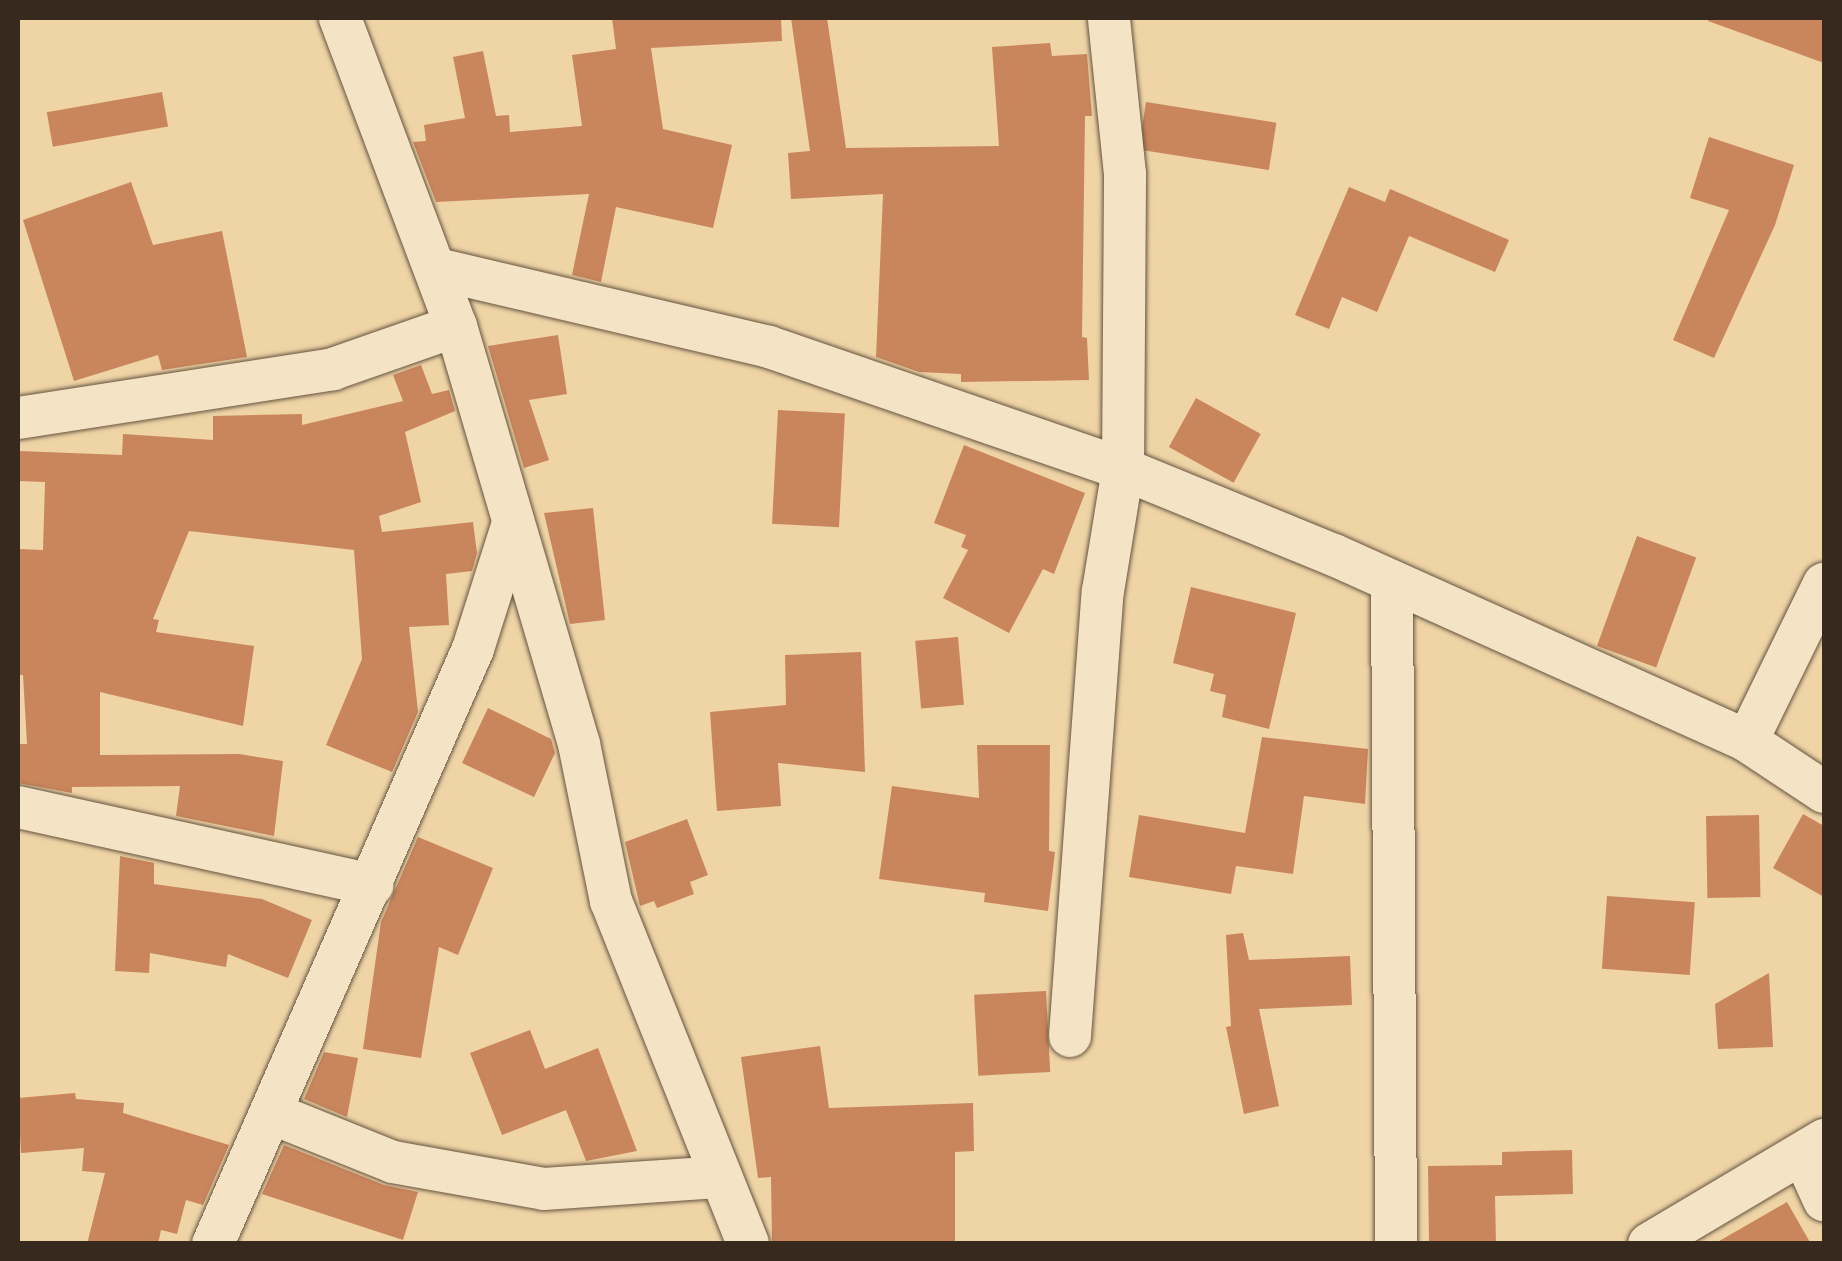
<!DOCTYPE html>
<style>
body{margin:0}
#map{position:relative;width:1842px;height:1261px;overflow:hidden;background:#efd4a6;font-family:Cardo,serif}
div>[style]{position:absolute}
.building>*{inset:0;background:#c9855c;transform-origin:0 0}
.roads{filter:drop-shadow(0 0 2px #655440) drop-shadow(0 0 2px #655440)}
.minor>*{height:42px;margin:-21px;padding:0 21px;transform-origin:21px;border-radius:21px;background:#f5e3c5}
span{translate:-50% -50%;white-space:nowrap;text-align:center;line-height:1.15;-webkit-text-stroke:10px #f5e3c5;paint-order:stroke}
.frame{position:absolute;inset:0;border:20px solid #37291e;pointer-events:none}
</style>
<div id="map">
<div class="building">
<div style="clip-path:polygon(612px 18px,781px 18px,782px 41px,651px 48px,663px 129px,732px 145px,713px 228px,616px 207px,601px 282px,572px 275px,589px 194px,436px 202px,413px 142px,426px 141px,424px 125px,465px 118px,453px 57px,483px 51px,496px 116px,509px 115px,510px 132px,582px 126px,572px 55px,616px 49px)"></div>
<div style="clip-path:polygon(791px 18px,827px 18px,846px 148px,999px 146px,992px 47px,1050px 43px,1052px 56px,1087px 54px,1092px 116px,1085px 116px,1082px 337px,1087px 338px,1089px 380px,961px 382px,961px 374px,919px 372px,876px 357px,883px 194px,791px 199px,788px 153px,810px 151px)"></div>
<div style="clip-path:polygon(1709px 18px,1824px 18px,1824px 63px,1708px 21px)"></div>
<div style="left:162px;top:92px;width:35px;height:117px;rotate:80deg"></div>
<div style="left:1146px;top:102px;width:132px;height:48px;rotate:9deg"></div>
<div style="clip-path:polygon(1709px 137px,1794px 165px,1775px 225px,1714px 358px,1673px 340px,1729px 210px,1690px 198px)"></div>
<div style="clip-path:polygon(131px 182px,153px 245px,222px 231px,247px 357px,162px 370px,158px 355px,74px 381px,23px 220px)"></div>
<div style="clip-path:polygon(1349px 187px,1385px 202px,1390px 189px,1509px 240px,1495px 272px,1409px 236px,1377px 312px,1342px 297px,1329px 329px,1295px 315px)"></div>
<div style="clip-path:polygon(558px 335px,567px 394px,529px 400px,549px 460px,524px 468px,488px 346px)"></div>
<div style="clip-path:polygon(421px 365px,432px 394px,449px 390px,455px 411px,405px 432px,421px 502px,379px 516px,382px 532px,473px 522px,477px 553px,472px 571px,446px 574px,449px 625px,409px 627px,418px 712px,392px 772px,326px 745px,362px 659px,354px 550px,189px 531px,153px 619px,159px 620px,156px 632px,254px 646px,243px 726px,100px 692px,100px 755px,239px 754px,283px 761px,274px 836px,176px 816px,180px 786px,72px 787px,72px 793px,18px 783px,18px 744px,27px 744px,23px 675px,18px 675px,18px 549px,43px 550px,45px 482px,18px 481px,19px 451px,122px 455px,123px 434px,213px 440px,213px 416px,302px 414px,302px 425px,403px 401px,393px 375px)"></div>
<div style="left:1196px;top:398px;width:74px;height:56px;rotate:29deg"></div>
<div style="left:778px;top:410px;width:67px;height:114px;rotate:3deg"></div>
<div style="clip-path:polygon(964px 445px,1085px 493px,1054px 574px,1043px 569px,1009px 633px,943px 598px,968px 550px,961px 547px,966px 535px,934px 523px)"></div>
<div style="clip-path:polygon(593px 508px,605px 620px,570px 624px,544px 513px)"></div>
<div style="left:1637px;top:536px;width:63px;height:117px;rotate:20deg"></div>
<div style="clip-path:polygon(1191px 587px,1296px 613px,1269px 729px,1222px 717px,1226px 695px,1210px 691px,1214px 674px,1173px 663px)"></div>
<div style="left:958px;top:637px;width:68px;height:43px;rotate:85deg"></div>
<div style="clip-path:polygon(861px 652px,865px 772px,778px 763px,781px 806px,717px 811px,710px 712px,786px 705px,785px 655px)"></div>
<div style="clip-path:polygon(488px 708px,551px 739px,555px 753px,534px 797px,462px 763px)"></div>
<div style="clip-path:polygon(1262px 737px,1368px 749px,1365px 804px,1304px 796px,1293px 874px,1236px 866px,1231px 894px,1129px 877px,1139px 815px,1245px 833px)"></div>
<div style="clip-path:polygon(977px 745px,1050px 745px,1049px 851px,1055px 852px,1048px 911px,984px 902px,985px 893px,879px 879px,892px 786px,979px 798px)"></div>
<div style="clip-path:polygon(1803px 814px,1824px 826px,1824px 897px,1773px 868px)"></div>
<div style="left:1759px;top:815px;width:82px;height:53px;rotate:89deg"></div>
<div style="clip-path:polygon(687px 819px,708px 875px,690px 882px,694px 894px,657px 908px,654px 901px,640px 906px,625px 842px)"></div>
<div style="clip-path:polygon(418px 837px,493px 868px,458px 955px,439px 947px,421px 1058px,363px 1049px,381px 922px)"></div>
<div style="clip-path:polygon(120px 856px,154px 863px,154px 884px,262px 899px,312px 920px,288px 978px,228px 954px,226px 967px,150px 953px,149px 973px,115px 971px)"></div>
<div style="left:1607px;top:896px;width:88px;height:73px;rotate:4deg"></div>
<div style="clip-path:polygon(1243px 933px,1249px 960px,1350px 956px,1352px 1005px,1259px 1009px,1279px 1106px,1244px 1114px,1226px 1027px,1231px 1026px,1226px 935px)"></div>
<div style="clip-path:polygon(1769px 973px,1773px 1047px,1718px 1049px,1715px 1004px)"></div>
<div style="left:1046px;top:991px;width:81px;height:72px;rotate:87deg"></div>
<div style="clip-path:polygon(530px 1030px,545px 1069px,598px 1048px,637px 1151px,586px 1161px,566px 1110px,502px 1135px,470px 1053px)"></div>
<div style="clip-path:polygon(820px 1046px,829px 1108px,973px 1103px,974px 1151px,955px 1152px,955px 1244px,772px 1244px,771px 1177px,758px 1178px,741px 1057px)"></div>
<div style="clip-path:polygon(324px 1052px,358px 1058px,347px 1117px,304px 1099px)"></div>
<div style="clip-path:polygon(75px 1093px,76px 1099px,124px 1103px,123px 1113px,229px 1145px,203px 1205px,186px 1200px,177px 1234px,161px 1230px,158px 1244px,87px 1244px,105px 1173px,82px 1171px,84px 1148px,21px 1153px,18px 1098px)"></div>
<div style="clip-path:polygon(284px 1145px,384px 1185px,418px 1192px,403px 1240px,262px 1194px)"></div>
<div style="clip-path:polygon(1572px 1150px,1573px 1194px,1495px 1196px,1496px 1244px,1429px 1244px,1428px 1166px,1502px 1165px,1502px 1152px)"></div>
<div style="clip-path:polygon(1787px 1202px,1811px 1244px,1714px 1244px)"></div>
</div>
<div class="roads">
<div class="minor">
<div style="left:340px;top:18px;width:329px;rotate:69.4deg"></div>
<div style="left:456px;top:326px;width:436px;rotate:73.6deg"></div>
<div style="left:579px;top:744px;width:160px;rotate:78.5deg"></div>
<div style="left:611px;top:901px;width:369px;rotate:68.2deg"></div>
<div style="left:437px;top:269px;width:341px;rotate:13.2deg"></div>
<div style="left:769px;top:347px;width:374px;rotate:19deg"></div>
<div style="left:1123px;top:469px;width:228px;rotate:22.2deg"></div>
<div style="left:1334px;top:555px;width:453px;rotate:24.2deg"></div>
<div style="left:1747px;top:741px;width:92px;rotate:33.5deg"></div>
<div style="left:18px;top:418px;width:319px;rotate:-8.8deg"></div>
<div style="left:333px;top:369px;width:130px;rotate:-19.3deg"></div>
<div style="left:1392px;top:582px;width:662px;rotate:89.65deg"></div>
<div style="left:1747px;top:741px;width:175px;rotate:-63.9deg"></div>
<div style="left:18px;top:807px;width:363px;rotate:12.4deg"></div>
<div style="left:1070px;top:1036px;width:446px;rotate:-85.8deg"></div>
<div style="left:1103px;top:591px;width:124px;rotate:-80.7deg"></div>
<div style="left:1123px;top:469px;width:295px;rotate:-89.6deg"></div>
<div style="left:1125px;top:174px;width:157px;rotate:-95.9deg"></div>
<div style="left:271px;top:1113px;width:131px;rotate:21.9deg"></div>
<div style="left:393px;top:1162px;width:153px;rotate:10.1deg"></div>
<div style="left:544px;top:1189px;width:174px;rotate:-3.9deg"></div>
<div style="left:1803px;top:1154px;width:51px;rotate:65.5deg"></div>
<div style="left:213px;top:1244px;width:649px;rotate:-66.4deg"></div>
<div style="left:473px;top:649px;width:129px;rotate:-72.4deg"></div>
<div style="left:1649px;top:1244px;width:204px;rotate:-30.7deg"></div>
</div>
</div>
<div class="frame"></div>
</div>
